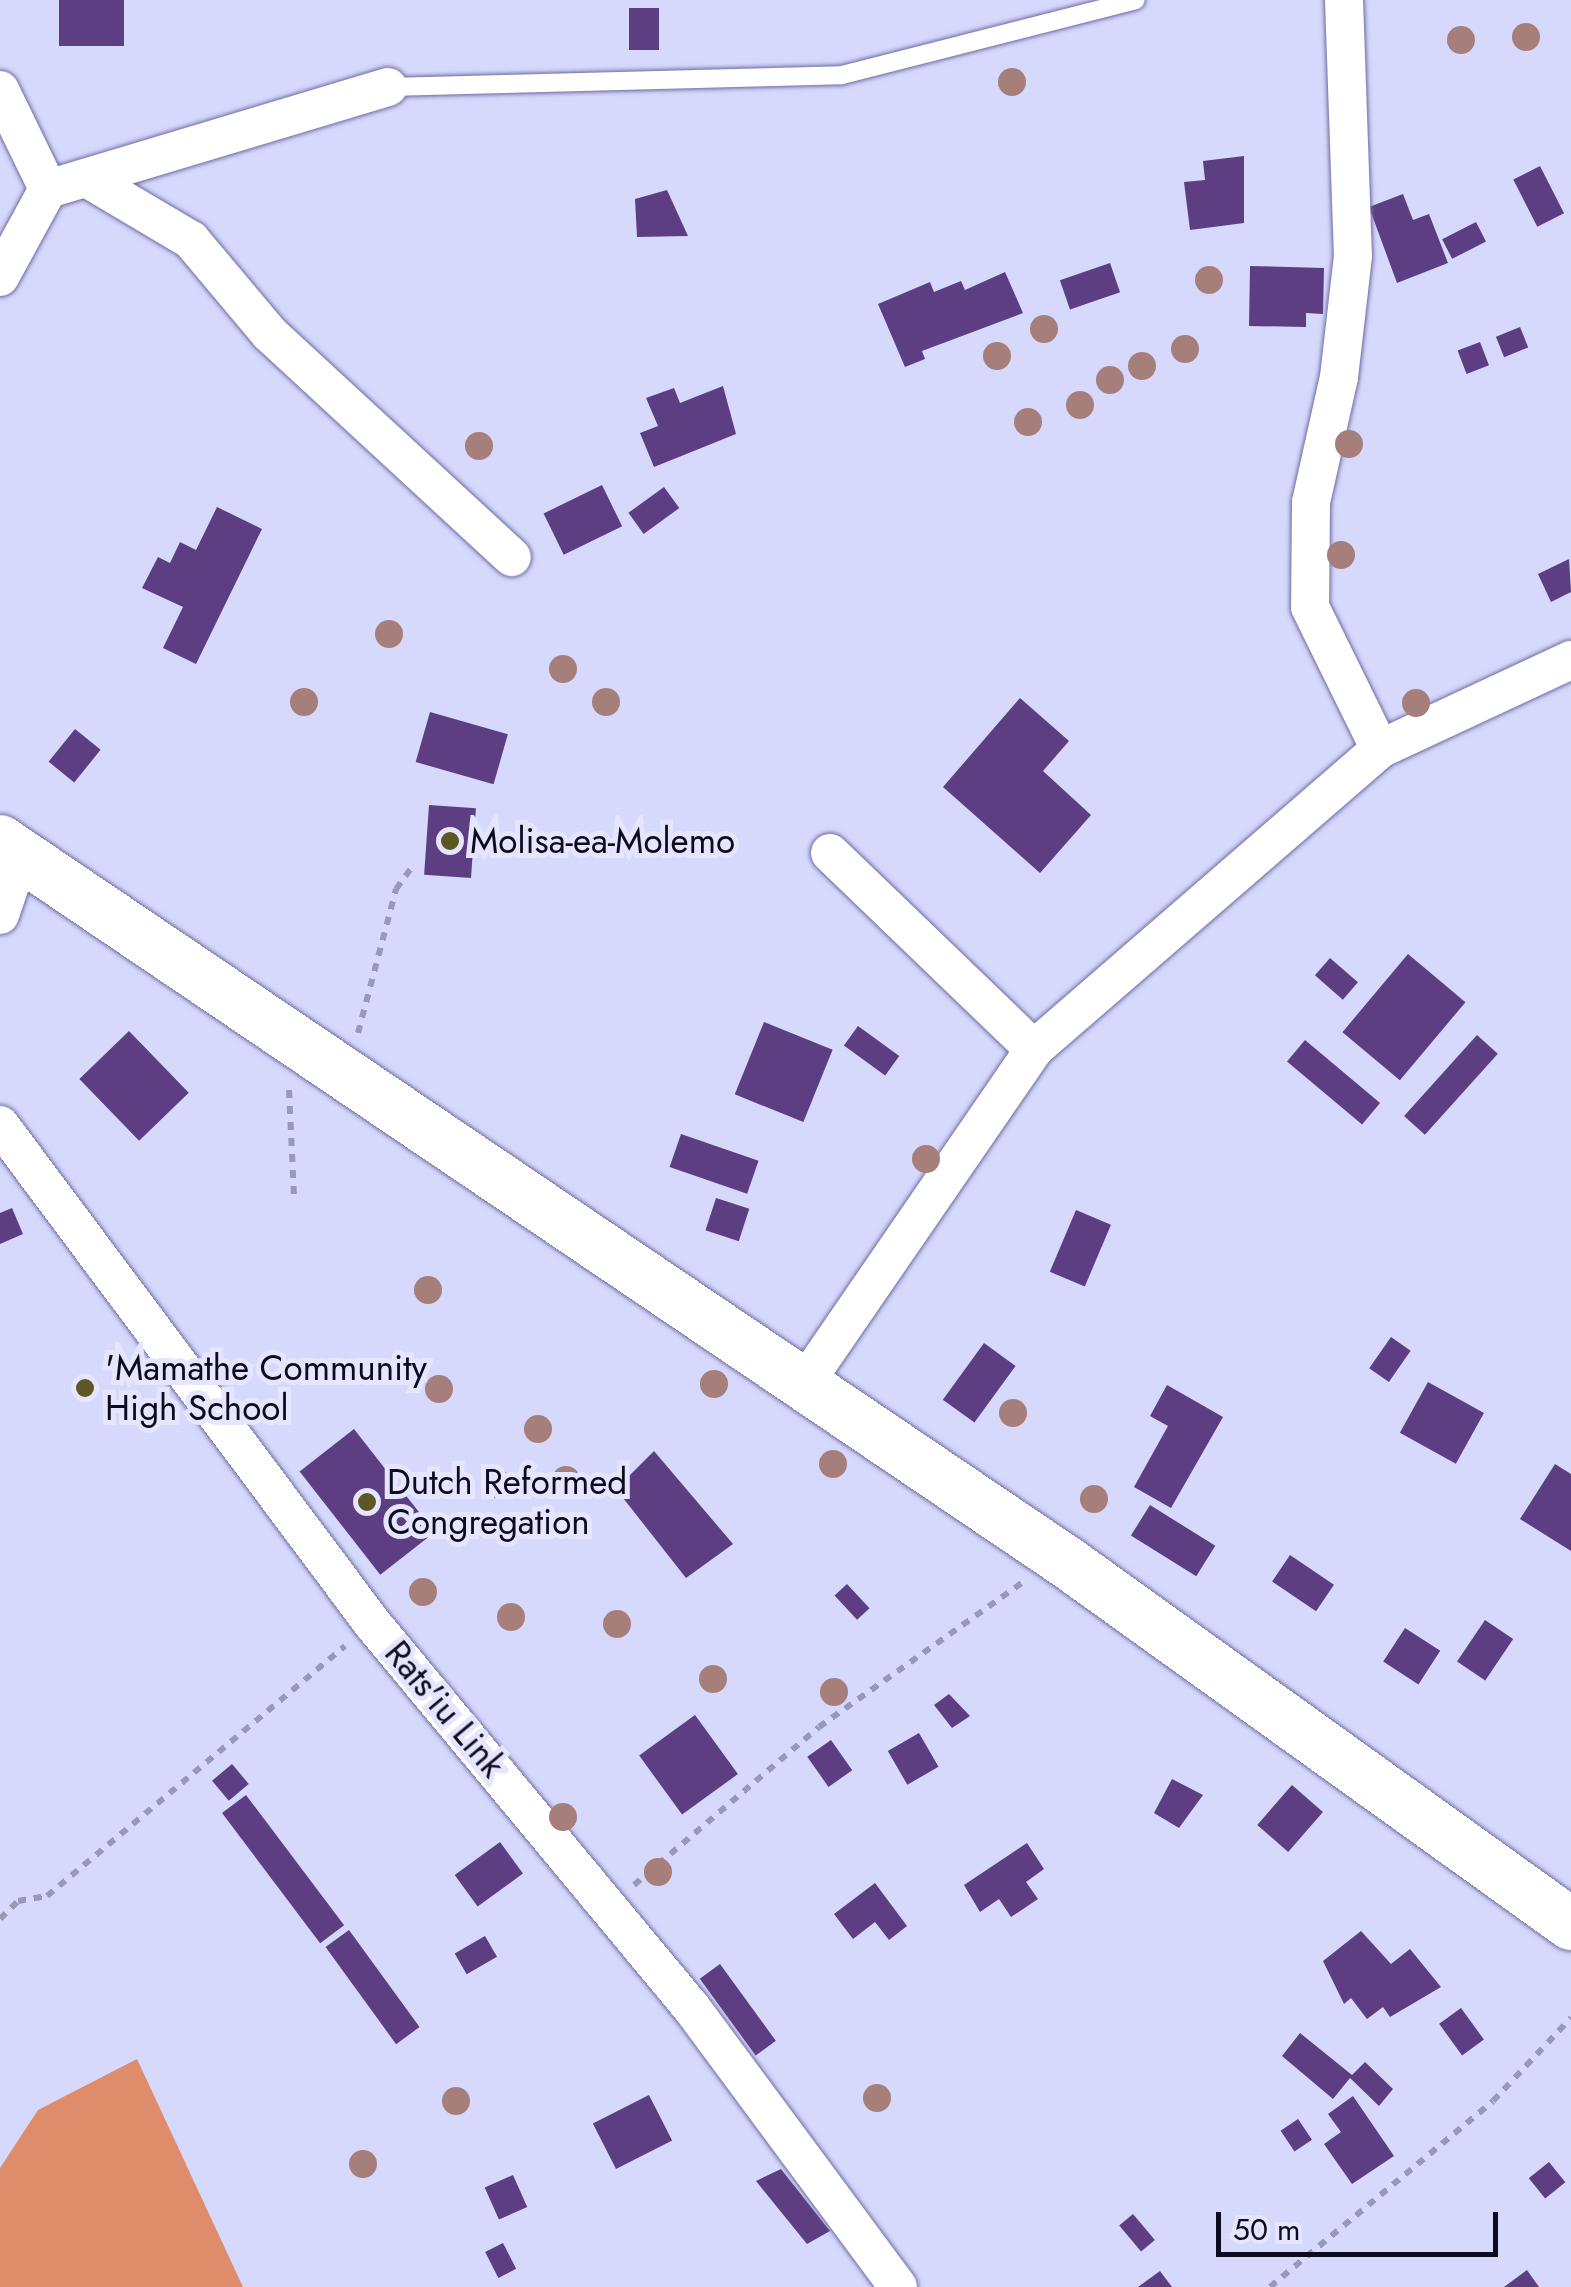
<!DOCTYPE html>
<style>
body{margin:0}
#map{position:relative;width:1571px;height:2287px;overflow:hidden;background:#d6d8fc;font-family:Jost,sans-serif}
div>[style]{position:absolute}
.forest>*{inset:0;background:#df8c6a}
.building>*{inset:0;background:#5d3e82;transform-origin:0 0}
.path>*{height:6px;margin-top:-3px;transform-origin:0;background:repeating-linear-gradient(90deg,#9899b8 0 8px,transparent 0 16px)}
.roads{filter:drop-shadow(0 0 2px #6c6da2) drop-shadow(0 0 2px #6c6da2)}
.service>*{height:18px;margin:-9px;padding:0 9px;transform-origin:9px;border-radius:9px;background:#fff}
.minor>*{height:38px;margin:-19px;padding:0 19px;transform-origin:19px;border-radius:19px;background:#fff}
.secondary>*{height:52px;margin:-26px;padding:0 26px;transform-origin:26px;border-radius:26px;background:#fff}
.trees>*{width:28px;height:28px;margin:-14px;border-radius:50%;background:#a67e7a}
.dots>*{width:28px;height:28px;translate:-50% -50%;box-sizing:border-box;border:5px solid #e5e6fe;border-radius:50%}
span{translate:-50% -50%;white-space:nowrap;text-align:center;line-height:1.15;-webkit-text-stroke:10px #e5e6fe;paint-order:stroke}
.poi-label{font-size:35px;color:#0c0b1f}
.left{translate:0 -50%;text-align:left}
.street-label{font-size:35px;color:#0c0b1f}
.scale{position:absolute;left:1216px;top:2212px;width:282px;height:45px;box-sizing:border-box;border:5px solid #0c0b1f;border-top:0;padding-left:12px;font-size:30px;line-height:35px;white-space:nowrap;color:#0c0b1f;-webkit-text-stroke:8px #e5e6fe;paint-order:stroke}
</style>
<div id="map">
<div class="forest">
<div style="clip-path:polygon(137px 2059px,243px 2287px,0 2287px,0 2168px,38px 2110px)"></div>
</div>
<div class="building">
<div style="left:59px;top:0;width:65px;height:46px"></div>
<div style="left:659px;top:8px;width:42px;height:30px;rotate:90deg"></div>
<div style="clip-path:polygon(1244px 156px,1244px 223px,1190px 230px,1184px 182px,1205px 180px,1203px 161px)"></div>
<div style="left:1540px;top:166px;width:53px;height:30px;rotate:63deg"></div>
<div style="clip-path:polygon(667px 190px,688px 236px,637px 237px,635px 199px)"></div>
<div style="clip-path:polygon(1403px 194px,1413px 220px,1429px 214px,1448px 263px,1397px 283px,1369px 207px)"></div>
<div style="left:1476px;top:222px;width:22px;height:38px;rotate:63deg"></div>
<div style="left:1110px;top:263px;width:31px;height:53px;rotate:71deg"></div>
<div style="clip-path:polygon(1250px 266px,1324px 268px,1323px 314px,1306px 313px,1306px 327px,1249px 326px)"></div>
<div style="clip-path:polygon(1005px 272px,1023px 313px,922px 351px,925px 359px,905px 367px,878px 304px,930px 282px,934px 292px,961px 281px,965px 290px)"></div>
<div style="left:1520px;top:327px;width:22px;height:26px;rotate:68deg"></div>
<div style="left:1480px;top:342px;width:25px;height:24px;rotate:69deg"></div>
<div style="clip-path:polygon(723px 386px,736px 434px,654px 467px,640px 433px,658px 426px,646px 398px,674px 388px,680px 403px)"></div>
<div style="left:602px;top:485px;width:46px;height:65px;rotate:64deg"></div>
<div style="left:664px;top:487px;width:26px;height:44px;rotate:54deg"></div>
<div style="clip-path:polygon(217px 507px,262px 529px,196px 664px,163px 648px,183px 607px,142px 588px,158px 557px,170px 563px,180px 542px,196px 550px)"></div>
<div style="clip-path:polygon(1569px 559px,1571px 592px,1551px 602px,1538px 574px)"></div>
<div style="clip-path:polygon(1020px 698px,1069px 741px,1043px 771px,1091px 815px,1040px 873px,943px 787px)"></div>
<div style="left:430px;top:712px;width:81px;height:52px;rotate:16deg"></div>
<div style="left:75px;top:729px;width:33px;height:42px;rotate:39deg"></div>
<div style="left:429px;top:805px;width:47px;height:70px;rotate:4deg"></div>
<div style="left:1408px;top:954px;width:75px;height:102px;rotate:40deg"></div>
<div style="left:1330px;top:958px;width:37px;height:23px;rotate:41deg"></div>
<div style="left:764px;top:1022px;width:74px;height:78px;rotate:22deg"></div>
<div style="left:858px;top:1026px;width:51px;height:24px;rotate:36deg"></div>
<div style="left:129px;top:1031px;width:86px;height:69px;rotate:46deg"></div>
<div style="left:1477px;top:1035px;width:28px;height:109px;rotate:42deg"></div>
<div style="left:1305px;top:1040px;width:98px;height:28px;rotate:40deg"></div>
<div style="left:681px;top:1134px;width:82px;height:35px;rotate:19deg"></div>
<div style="left:716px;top:1198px;width:35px;height:34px;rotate:18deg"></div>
<div style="clip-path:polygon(12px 1208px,23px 1234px,0 1244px,0 1213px)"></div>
<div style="left:1076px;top:1210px;width:38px;height:67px;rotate:23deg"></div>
<div style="left:1391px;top:1337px;width:24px;height:38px;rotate:35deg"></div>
<div style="left:984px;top:1343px;width:39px;height:70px;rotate:36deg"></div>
<div style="left:1428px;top:1382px;width:64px;height:58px;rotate:29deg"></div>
<div style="clip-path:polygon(1167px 1385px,1223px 1417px,1171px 1508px,1134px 1487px,1168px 1426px,1150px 1416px)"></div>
<div style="left:354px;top:1429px;width:131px;height:69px;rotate:52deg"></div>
<div style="clip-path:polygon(654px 1451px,733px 1544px,686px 1578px,616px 1489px)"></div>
<div style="clip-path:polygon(1555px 1464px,1571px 1474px,1571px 1551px,1520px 1519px)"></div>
<div style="left:1150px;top:1505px;width:77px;height:36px;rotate:32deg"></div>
<div style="left:1290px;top:1555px;width:53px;height:32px;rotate:34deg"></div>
<div style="left:847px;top:1584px;width:33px;height:17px;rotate:47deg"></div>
<div style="left:1485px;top:1620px;width:34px;height:50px;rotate:34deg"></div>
<div style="left:1405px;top:1628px;width:42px;height:40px;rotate:33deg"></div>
<div style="clip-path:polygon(949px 1694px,970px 1716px,952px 1728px,934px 1705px)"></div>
<div style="left:695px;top:1715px;width:73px;height:69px;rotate:54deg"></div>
<div style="left:919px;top:1733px;width:39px;height:36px;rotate:60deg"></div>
<div style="left:831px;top:1740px;width:37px;height:29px;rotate:55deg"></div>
<div style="left:232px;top:1764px;width:26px;height:26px;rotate:50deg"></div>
<div style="clip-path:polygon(1172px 1779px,1203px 1795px,1179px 1828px,1154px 1813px)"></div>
<div style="left:1292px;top:1785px;width:41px;height:53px;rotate:41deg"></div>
<div style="left:246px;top:1795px;width:163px;height:30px;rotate:53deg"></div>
<div style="left:500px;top:1842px;width:39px;height:56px;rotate:54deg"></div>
<div style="clip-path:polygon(1027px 1843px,1044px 1869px,1026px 1882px,1038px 1899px,1011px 1917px,999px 1899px,980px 1912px,964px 1885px)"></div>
<div style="clip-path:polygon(875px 1883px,907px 1926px,889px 1940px,875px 1922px,853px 1939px,834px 1914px)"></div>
<div style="left:349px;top:1930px;width:120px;height:29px;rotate:54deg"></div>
<div style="clip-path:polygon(1361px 1931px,1391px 1964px,1410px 1949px,1441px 1987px,1390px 2017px,1383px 2007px,1367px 2019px,1351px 1998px,1344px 2004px,1323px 1961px)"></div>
<div style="left:485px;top:1936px;width:24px;height:35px;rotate:60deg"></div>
<div style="left:720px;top:1964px;width:95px;height:25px;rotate:54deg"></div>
<div style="left:1461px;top:2008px;width:39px;height:27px;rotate:54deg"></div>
<div style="clip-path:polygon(1300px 2033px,1352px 2075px,1365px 2062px,1393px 2089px,1379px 2106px,1350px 2078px,1333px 2099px,1282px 2056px)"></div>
<div style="left:649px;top:2095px;width:51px;height:63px;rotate:63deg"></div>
<div style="clip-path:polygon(1353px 2096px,1394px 2156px,1352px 2184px,1324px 2144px,1341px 2132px,1328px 2114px)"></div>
<div style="left:1298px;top:2119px;width:25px;height:21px;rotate:56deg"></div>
<div style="left:1549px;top:2162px;width:26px;height:26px;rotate:51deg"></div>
<div style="clip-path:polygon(781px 2169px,830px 2231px,807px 2244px,756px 2181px)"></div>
<div style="left:513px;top:2175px;width:35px;height:31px;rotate:66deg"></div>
<div style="left:1133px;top:2214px;width:34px;height:18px;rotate:50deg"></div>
<div style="left:503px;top:2243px;width:29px;height:20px;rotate:63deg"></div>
<div style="clip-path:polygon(1527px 2270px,1539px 2287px,1504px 2287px)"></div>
<div style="clip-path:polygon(1160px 2271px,1172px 2287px,1138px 2287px)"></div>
</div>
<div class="path">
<div style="left:358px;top:1033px;width:149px;rotate:-75.2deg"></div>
<div style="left:396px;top:889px;width:31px;rotate:-54deg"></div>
<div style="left:289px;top:1090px;width:108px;rotate:87.3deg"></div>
<div style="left:634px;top:1885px;width:243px;rotate:-40.5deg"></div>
<div style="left:819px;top:1727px;width:249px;rotate:-35.4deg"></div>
<div style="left:0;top:1919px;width:25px;rotate:-45deg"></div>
<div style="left:18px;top:1901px;width:29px;rotate:-10deg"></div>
<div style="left:47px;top:1896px;width:389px;rotate:-40deg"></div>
<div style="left:1270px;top:2287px;width:290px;rotate:-39.8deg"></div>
<div style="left:1493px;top:2101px;width:114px;rotate:-46.8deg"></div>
</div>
<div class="roads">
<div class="service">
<div style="left:388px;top:87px;width:454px;rotate:-1.5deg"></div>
<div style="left:842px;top:75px;width:303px;rotate:-14.3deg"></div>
</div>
<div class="minor">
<div style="left:1344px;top:0;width:256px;rotate:88deg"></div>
<div style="left:1353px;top:256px;width:122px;rotate:96.6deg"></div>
<div style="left:1339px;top:377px;width:128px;rotate:102.6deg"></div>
<div style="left:1311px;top:502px;width:105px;rotate:90.5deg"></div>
<div style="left:1310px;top:607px;width:158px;rotate:63.8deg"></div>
<div style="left:0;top:90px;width:110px;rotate:64.1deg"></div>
<div style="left:93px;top:182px;width:114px;rotate:30.6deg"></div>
<div style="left:191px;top:240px;width:123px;rotate:50deg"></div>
<div style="left:270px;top:334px;width:329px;rotate:42.7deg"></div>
<div style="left:0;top:277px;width:100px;rotate:-61.4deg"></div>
<div style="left:48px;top:189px;width:355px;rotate:-16.7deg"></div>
<div style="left:830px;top:853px;width:283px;rotate:43.9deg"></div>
<div style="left:0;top:915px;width:62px;rotate:-71.3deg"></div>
<div style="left:0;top:1125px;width:622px;rotate:53.24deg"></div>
<div style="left:372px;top:1623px;width:499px;rotate:50.3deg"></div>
<div style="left:691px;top:2007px;width:348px;rotate:53.5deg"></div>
<div style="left:802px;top:1387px;width:410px;rotate:-55.5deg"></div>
<div style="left:1034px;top:1049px;width:458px;rotate:-40.9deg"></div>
<div style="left:1380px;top:749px;width:211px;rotate:-25deg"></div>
</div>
<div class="secondary">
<div style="left:0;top:841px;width:1289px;rotate:34.06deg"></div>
<div style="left:1068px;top:1563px;width:619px;rotate:35.67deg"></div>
</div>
</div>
<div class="trees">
<div style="left:1526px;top:37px"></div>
<div style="left:1461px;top:40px"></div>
<div style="left:1012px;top:82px"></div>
<div style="left:1209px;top:280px"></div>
<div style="left:1044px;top:329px"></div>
<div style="left:1185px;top:349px"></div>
<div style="left:997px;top:356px"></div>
<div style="left:1142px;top:366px"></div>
<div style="left:1110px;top:380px"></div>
<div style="left:1080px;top:405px"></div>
<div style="left:1028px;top:422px"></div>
<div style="left:1349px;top:444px"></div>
<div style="left:479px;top:446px"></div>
<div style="left:1341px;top:555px"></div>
<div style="left:389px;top:634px"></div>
<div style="left:563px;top:669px"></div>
<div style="left:304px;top:702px"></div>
<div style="left:606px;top:702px"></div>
<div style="left:1416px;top:703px"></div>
<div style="left:926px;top:1159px"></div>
<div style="left:428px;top:1290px"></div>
<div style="left:714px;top:1384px"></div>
<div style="left:439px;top:1389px"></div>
<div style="left:1013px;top:1413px"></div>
<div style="left:538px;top:1429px"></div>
<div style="left:833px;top:1464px"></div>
<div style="left:566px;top:1480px"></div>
<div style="left:500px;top:1485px"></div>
<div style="left:1094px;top:1499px"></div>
<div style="left:423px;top:1592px"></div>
<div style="left:511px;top:1617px"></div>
<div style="left:617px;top:1624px"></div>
<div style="left:713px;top:1679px"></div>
<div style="left:834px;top:1692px"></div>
<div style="left:563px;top:1817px"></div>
<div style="left:658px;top:1872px"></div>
<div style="left:877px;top:2098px"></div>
<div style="left:456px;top:2101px"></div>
<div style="left:363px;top:2164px"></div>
</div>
<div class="dots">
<div style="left:450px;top:841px;background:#5d5724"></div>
<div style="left:85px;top:1388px;background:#5d5724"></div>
<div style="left:367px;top:1502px;background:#5d5724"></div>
</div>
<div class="poi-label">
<span class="left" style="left:470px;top:841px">Molisa-ea-Molemo</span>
<span class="left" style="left:105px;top:1388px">'Mamathe Community<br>High School</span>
<span class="left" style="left:387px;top:1502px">Dutch Reformed<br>Congregation</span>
</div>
<div class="street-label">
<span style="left:445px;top:1709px;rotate:50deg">Rats'iu Link</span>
</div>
<div class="scale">50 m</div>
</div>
